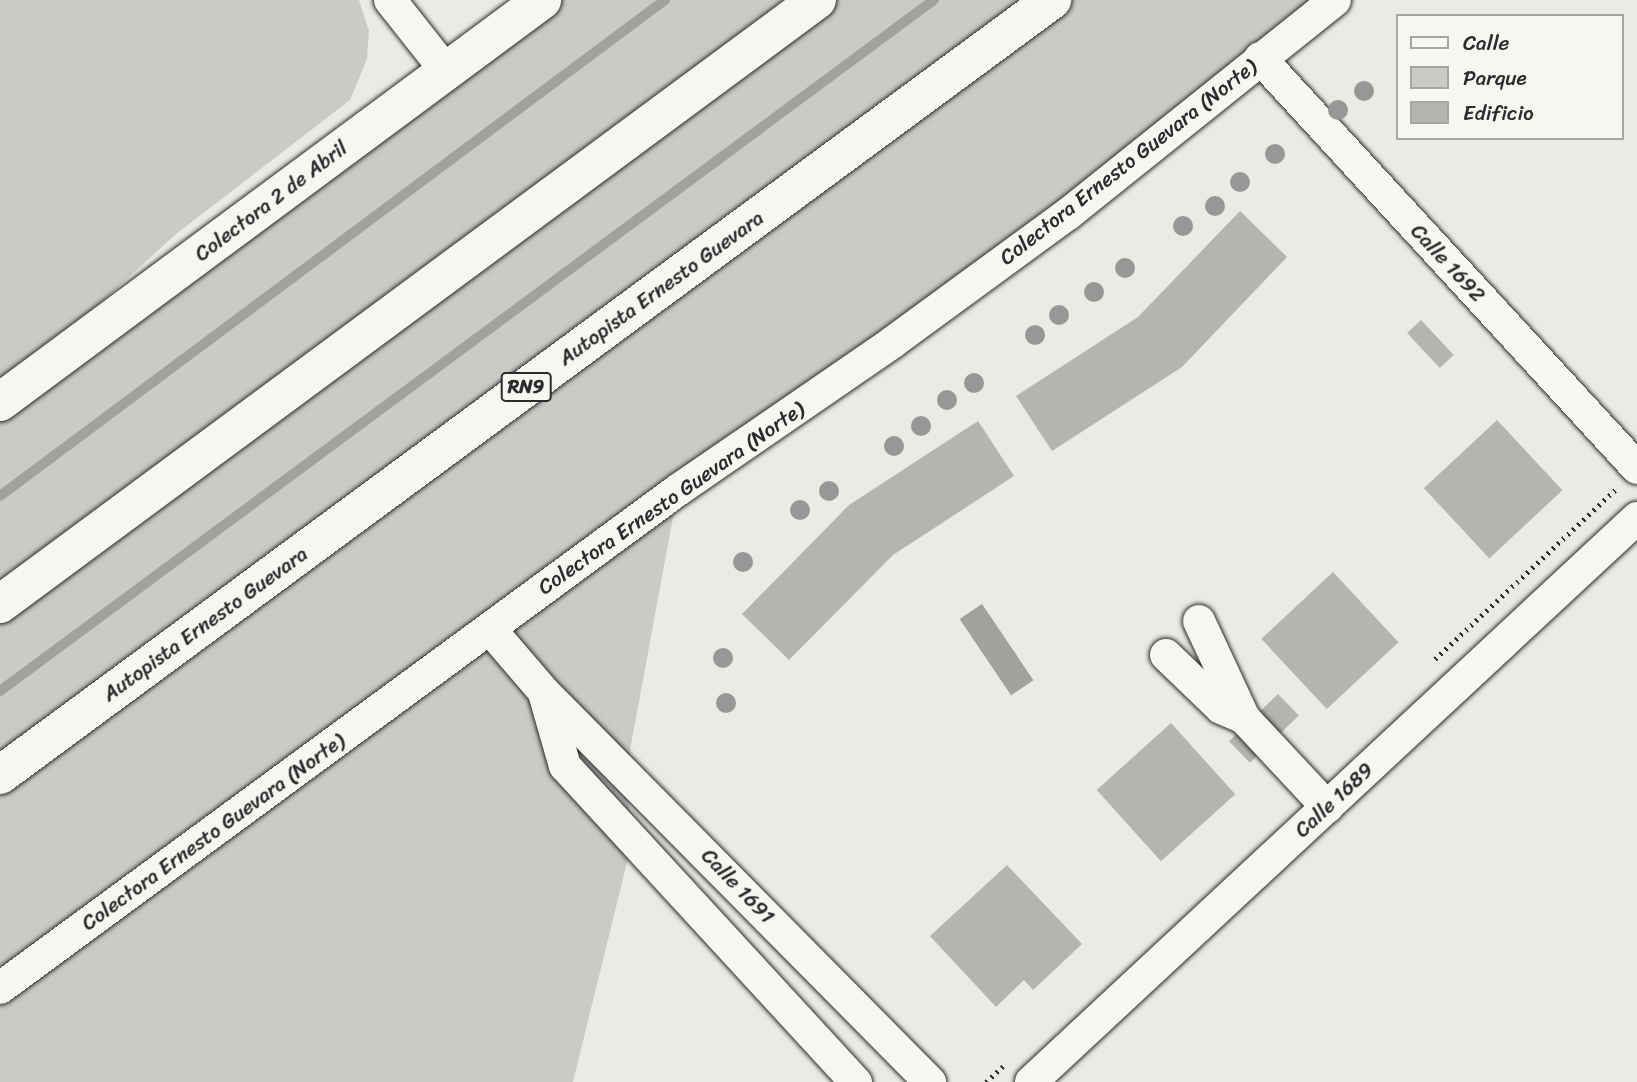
<!DOCTYPE html>
<style>
body{margin:0}
#map{position:relative;width:1637px;height:1082px;overflow:hidden;background:#eaeae6;font-family:Sriracha,sans-serif}
div>[style]{position:absolute}
.green>*{inset:0;background:#cacac7}
.water>*{inset:0;background:#a1a19e;transform-origin:0 0}
.stream>*{height:10px;margin:-5px;padding:0 5px;transform-origin:5px;border-radius:5px;background:#a1a19e}
.building>*{inset:0;background:#b4b4b1;transform-origin:0 0}
.path>*{height:4.5px;margin-top:-2.25px;transform-origin:0;background:repeating-linear-gradient(90deg,#2b2b2b 0 2px,transparent 0 7px)}
.roads{filter:drop-shadow(0 0 2px #2b2b2b) drop-shadow(0 0 2px #2b2b2b)}
.minor>*{height:32px;margin:-16px;padding:0 16px;transform-origin:16px;border-radius:16px;background:#f6f6f2}
.major>*{height:38px;margin:-19px;padding:0 19px;transform-origin:19px;border-radius:19px;background:#f6f6f2}
.highway>*{height:38px;margin:-19px;padding:0 19px;transform-origin:19px;border-radius:19px;background:#f6f6f2}
.trees>*{width:20px;height:20px;margin:-10px;border-radius:50%;background:#979795}
span{translate:-50% -50%;white-space:nowrap;text-align:center;line-height:1.15;-webkit-text-stroke:5px #f6f6f2;paint-order:stroke}
.shield-label span{padding:2px 5px;background:#f6f6f2;border:2px solid;border-radius:5px;-webkit-text-stroke-width:0}
.shield-label{font-size:19px;color:#2b2b2b;font-weight:700}
.street-label{font-size:21px;color:#2b2b2b}
.legend{position:absolute;left:1396px;top:14px;width:228px;height:126px;box-sizing:border-box;background:#f6f6f2;border:2px solid #a5a5a2;margin:0;padding:9px 12px;list-style:none;font-size:21px;color:#2b2b2b}
.legend li{display:flex;align-items:center;gap:14px;height:35px}
.legend b{width:35px;border:2px solid #a5a5a2}
</style>
<div id="map">
<div class="green">
<div style="clip-path:polygon(0 0,359px 0,369px 31px,367px 59px,350px 100px,176px 234px,63px 337px,0 383px)"></div>
<div style="clip-path:polygon(542px 0,1335px 0,678px 490px,626px 772px,632px 842px,573px 1082px,0 1082px,0 402px)"></div>
</div>
<div class="water">
<div style="left:982px;top:604px;width:92px;height:27px;rotate:56deg"></div>
</div>
<div class="stream">
<div style="left:0;top:496px;width:830px;rotate:-36.72deg"></div>
<div style="left:0;top:691px;width:1162px;rotate:-36.5deg"></div>
</div>
<div class="building">
<div style="clip-path:polygon(1240px 211px,1287px 257px,1182px 367px,1052px 451px,1016px 396px,1138px 317px)"></div>
<div style="left:1421px;top:320px;width:48px;height:19px;rotate:47deg"></div>
<div style="left:1497px;top:420px;width:96px;height:100px;rotate:47deg"></div>
<div style="clip-path:polygon(978px 421px,1014px 476px,893px 555px,789px 660px,742px 614px,849px 505px)"></div>
<div style="left:1333px;top:572px;width:96px;height:98px;rotate:47deg"></div>
<div style="left:1278px;top:694px;width:30px;height:68px;rotate:46deg"></div>
<div style="left:1171px;top:723px;width:96px;height:100px;rotate:48deg"></div>
<div style="clip-path:polygon(1007px 865px,1082px 944px,1033px 990px,1024px 980px,996px 1007px,930px 936px)"></div>
</div>
<div class="path">
<div style="left:1435px;top:659px;width:247px;rotate:-43.2deg"></div>
<div style="left:986px;top:1082px;width:23px;rotate:-43deg"></div>
</div>
<div class="roads">
<div class="minor">
<div style="left:390px;top:0;width:90px;rotate:51.7deg"></div>
<div style="left:1260px;top:58px;width:557px;rotate:47.4deg"></div>
<div style="left:1199px;top:621px;width:107px;rotate:65.1deg"></div>
<div style="left:1244px;top:718px;width:122px;rotate:47deg"></div>
<div style="left:490px;top:629px;width:83px;rotate:49.4deg"></div>
<div style="left:544px;top:692px;width:549px;rotate:45.3deg"></div>
<div style="left:1166px;top:655px;width:76px;rotate:43.9deg"></div>
<div style="left:1221px;top:708px;width:25px;rotate:23deg"></div>
<div style="left:544px;top:693px;width:76px;rotate:74deg"></div>
<div style="left:565px;top:766px;width:430px;rotate:47.4deg"></div>
<div style="left:0;top:988px;width:841px;rotate:-36.3deg"></div>
<div style="left:678px;top:490px;width:261px;rotate:-34.5deg"></div>
<div style="left:893px;top:342px;width:217px;rotate:-36.2deg"></div>
<div style="left:1068px;top:214px;width:342px;rotate:-38.7deg"></div>
<div style="left:1031px;top:1082px;width:828px;rotate:-42.94deg"></div>
</div>
<div class="major">
<div style="left:0;top:402px;width:675px;rotate:-36.56deg"></div>
</div>
<div class="highway">
<div style="left:0;top:604px;width:1016px;rotate:-36.48deg"></div>
<div style="left:0;top:775px;width:1307px;rotate:-36.38deg"></div>
</div>
</div>
<div class="trees">
<div style="left:1364px;top:91px"></div>
<div style="left:1338px;top:110px"></div>
<div style="left:1275px;top:154px"></div>
<div style="left:1240px;top:182px"></div>
<div style="left:1215px;top:206px"></div>
<div style="left:1183px;top:226px"></div>
<div style="left:1125px;top:268px"></div>
<div style="left:1094px;top:292px"></div>
<div style="left:1059px;top:315px"></div>
<div style="left:1035px;top:335px"></div>
<div style="left:974px;top:383px"></div>
<div style="left:947px;top:400px"></div>
<div style="left:921px;top:426px"></div>
<div style="left:894px;top:446px"></div>
<div style="left:829px;top:491px"></div>
<div style="left:800px;top:510px"></div>
<div style="left:743px;top:562px"></div>
<div style="left:723px;top:658px"></div>
<div style="left:726px;top:703px"></div>
</div>
<div class="shield-label">
<span style="left:526px;top:387px">RN9</span>
</div>
<div class="street-label">
<span style="left:1128px;top:162px;rotate:-38deg">Colectora Ernesto Guevara (Norte)</span>
<span style="left:271px;top:201px;rotate:-37deg">Colectora 2 de Abril</span>
<span style="left:1448px;top:263px;rotate:47deg">Calle 1692</span>
<span style="left:661px;top:288px;rotate:-36deg">Autopista Ernesto Guevara</span>
<span style="left:671px;top:498px;rotate:-35deg">Colectora Ernesto Guevara (Norte)</span>
<span style="left:205px;top:624px;rotate:-36deg">Autopista Ernesto Guevara</span>
<span style="left:1334px;top:800px;rotate:-43deg">Calle 1689</span>
<span style="left:213px;top:832px;rotate:-36deg">Colectora Ernesto Guevara (Norte)</span>
<span style="left:738px;top:886px;rotate:46deg">Calle 1691</span>
</div>
<ul class="legend">
<li><b style="height:9px;background:#f6f6f2"></b>Calle</li>
<li><b style="height:19px;background:#cacac7"></b>Parque</li>
<li><b style="height:19px;background:#b4b4b1"></b>Edificio</li>
</ul>
</div>
